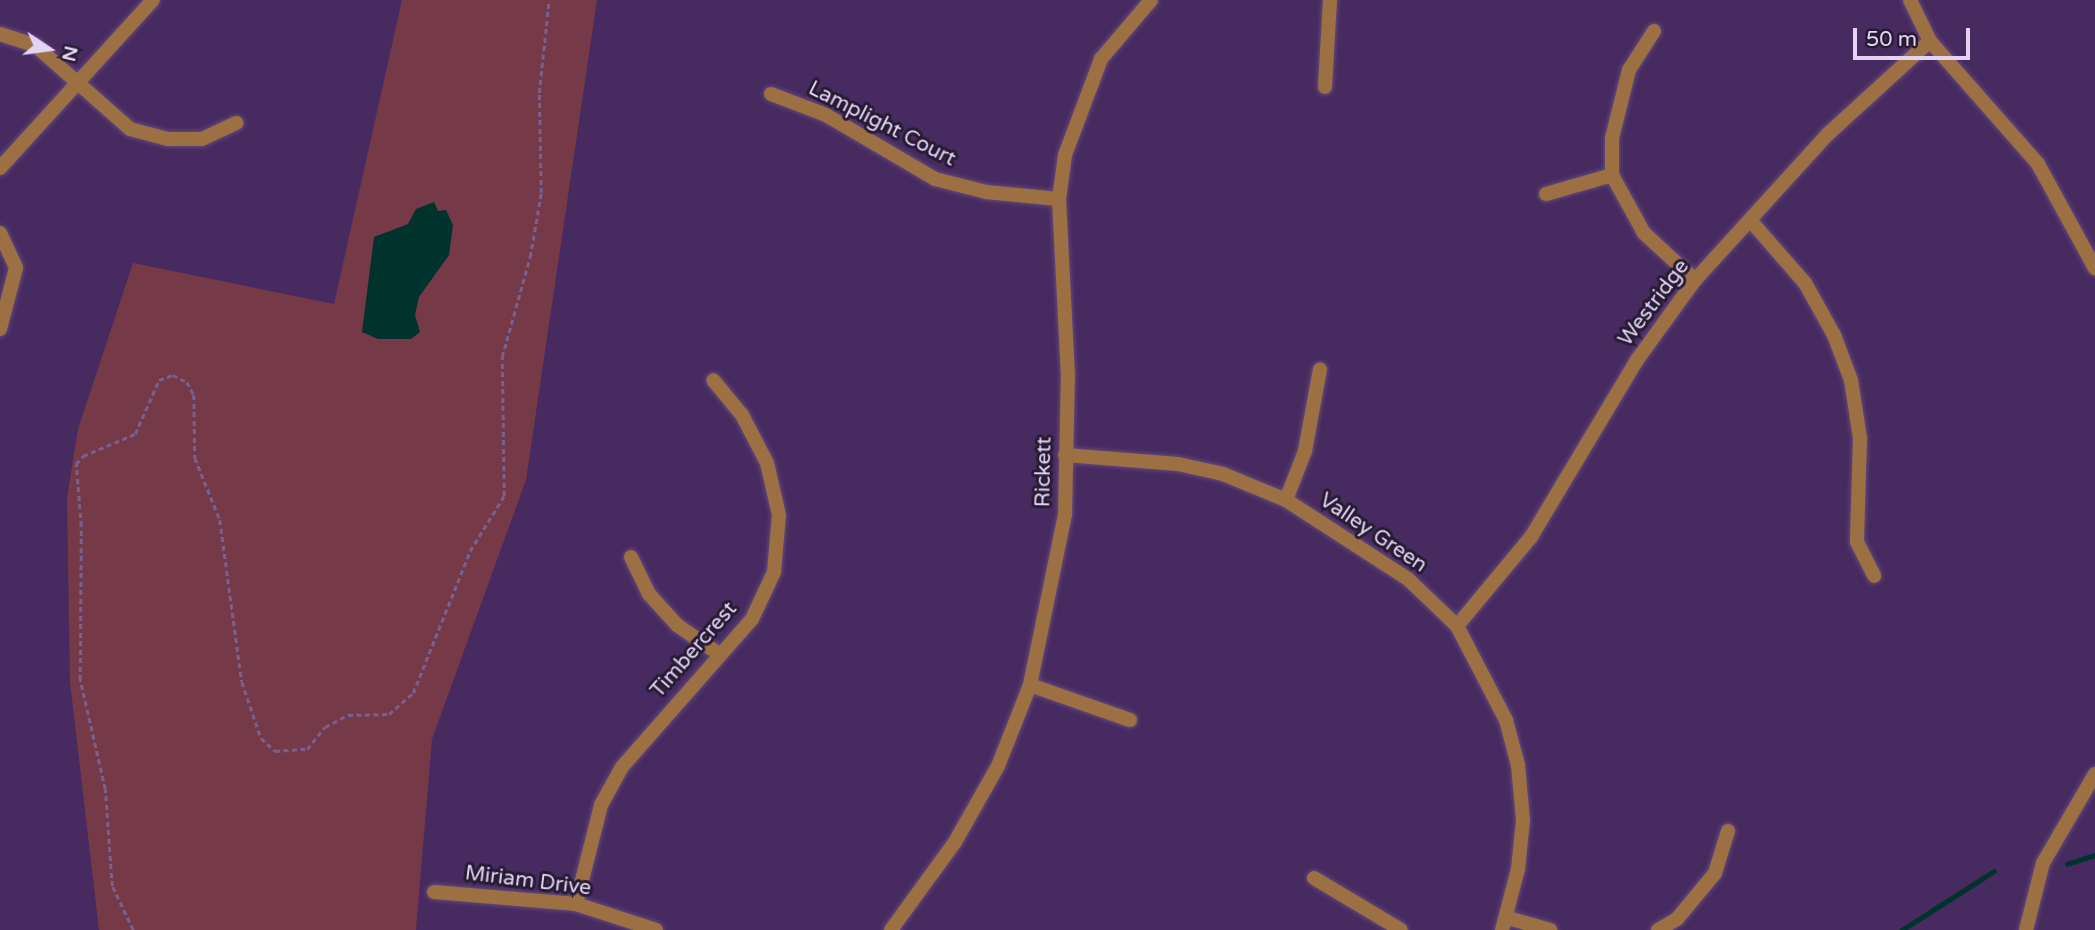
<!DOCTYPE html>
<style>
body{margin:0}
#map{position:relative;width:2095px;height:930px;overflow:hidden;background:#472a60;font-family:"Varela Round",sans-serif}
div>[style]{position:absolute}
.green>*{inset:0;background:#763947}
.water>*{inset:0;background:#00322e}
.stream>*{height:4.5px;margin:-2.25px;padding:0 2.25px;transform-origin:2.25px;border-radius:2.25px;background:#00322e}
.path>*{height:2.5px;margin-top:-1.25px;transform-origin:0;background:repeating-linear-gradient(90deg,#796090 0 5px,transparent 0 8.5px)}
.roads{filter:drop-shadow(0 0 2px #63497b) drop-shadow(0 0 2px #63497b)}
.street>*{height:14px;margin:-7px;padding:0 7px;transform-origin:7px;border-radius:7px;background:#9c7042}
span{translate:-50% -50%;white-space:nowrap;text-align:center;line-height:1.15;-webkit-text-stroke:6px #271b33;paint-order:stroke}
.street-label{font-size:21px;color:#e3d4f5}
.north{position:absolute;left:14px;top:14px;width:70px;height:70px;-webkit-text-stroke:5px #271b33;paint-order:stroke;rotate:103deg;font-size:19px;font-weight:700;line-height:28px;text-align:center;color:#e3d4f5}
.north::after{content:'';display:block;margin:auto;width:24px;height:32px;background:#e3d4f5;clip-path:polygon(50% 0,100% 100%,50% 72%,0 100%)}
.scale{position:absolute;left:1853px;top:28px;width:117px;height:32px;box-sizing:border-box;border:4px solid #e3d4f5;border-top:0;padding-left:9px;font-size:21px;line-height:24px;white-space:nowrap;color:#e3d4f5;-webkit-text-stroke:5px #271b33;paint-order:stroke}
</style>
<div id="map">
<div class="green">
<div style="clip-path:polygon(402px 0,597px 0,526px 480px,432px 739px,416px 930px,99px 930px,70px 682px,67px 498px,78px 429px,133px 263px,334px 304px)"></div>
</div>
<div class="water">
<div style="clip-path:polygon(434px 202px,438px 211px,446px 210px,453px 225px,449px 255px,419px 297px,415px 315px,420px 332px,411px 339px,378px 339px,362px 332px,374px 237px,408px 224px,416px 209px)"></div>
</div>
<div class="stream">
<div style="left:2067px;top:864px;width:29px;rotate:-18deg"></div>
<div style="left:1902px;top:930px;width:109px;rotate:-32.7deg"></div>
</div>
<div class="path">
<div style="left:133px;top:930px;width:49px;rotate:-115.5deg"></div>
<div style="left:112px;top:886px;width:97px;rotate:-94.1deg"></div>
<div style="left:105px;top:789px;width:112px;rotate:-102.9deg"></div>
<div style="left:80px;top:680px;width:154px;rotate:-89.6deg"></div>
<div style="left:81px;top:526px;width:62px;rotate:-94.6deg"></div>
<div style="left:76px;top:464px;width:11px;rotate:-49deg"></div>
<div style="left:83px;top:456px;width:56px;rotate:-22.9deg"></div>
<div style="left:135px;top:434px;width:59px;rotate:-66deg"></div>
<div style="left:159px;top:380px;width:15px;rotate:-20deg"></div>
<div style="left:173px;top:375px;width:16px;rotate:27deg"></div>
<div style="left:187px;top:382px;width:15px;rotate:62deg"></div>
<div style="left:194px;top:395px;width:63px;rotate:89.1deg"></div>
<div style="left:195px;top:458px;width:67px;rotate:68deg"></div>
<div style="left:220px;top:520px;width:163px;rotate:82.3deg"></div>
<div style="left:242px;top:682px;width:59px;rotate:71.3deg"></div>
<div style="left:261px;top:738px;width:19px;rotate:43deg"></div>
<div style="left:275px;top:751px;width:32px;rotate:-4deg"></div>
<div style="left:307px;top:749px;width:28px;rotate:-51deg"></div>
<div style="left:325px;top:727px;width:26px;rotate:-28deg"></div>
<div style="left:348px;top:715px;width:41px;rotate:-1.4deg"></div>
<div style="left:389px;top:714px;width:32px;rotate:-41deg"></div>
<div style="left:413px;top:693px;width:153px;rotate:-68.1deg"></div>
<div style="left:470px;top:551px;width:65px;rotate:-58.3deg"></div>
<div style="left:504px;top:496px;width:139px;rotate:-90.8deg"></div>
<div style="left:502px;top:357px;width:104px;rotate:-74.4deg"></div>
<div style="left:530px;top:257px;width:65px;rotate:-80.2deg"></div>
<div style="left:541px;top:193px;width:100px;rotate:-91.1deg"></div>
<div style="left:539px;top:93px;width:94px;rotate:-83.9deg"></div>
</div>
<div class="roads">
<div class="street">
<div style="left:1910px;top:0;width:46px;rotate:64deg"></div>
<div style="left:1930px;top:41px;width:164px;rotate:48.7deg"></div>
<div style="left:2038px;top:164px;width:119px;rotate:61.3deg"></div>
<div style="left:1654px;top:31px;width:46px;rotate:122.7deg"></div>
<div style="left:1629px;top:70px;width:70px;rotate:104deg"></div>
<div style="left:1612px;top:138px;width:37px;rotate:90deg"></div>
<div style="left:1612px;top:175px;width:66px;rotate:61.1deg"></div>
<div style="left:1644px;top:233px;width:69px;rotate:42.7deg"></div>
<div style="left:0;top:34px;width:38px;rotate:18deg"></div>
<div style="left:36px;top:46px;width:125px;rotate:41.4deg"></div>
<div style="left:130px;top:129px;width:39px;rotate:15deg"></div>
<div style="left:168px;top:139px;width:34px"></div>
<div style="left:202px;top:139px;width:38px;rotate:-25deg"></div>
<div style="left:1325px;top:87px;width:87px;rotate:-86.7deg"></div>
<div style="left:771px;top:94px;width:59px;rotate:20.9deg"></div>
<div style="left:826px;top:115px;width:126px;rotate:30.4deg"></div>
<div style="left:935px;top:179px;width:53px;rotate:14.3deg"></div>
<div style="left:986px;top:192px;width:73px;rotate:5.5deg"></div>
<div style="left:0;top:168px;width:227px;rotate:-47.7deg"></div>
<div style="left:1546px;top:194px;width:69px;rotate:-16.1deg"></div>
<div style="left:1750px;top:220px;width:84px;rotate:48.9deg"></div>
<div style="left:1805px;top:283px;width:60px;rotate:60.9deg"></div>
<div style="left:1834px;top:335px;width:48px;rotate:69.3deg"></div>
<div style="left:1851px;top:380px;width:59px;rotate:81.2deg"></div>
<div style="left:1860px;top:438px;width:104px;rotate:91.7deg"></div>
<div style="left:1857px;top:542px;width:38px;rotate:63deg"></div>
<div style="left:0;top:233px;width:38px;rotate:65deg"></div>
<div style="left:16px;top:268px;width:63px;rotate:104.7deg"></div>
<div style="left:1065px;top:455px;width:113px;rotate:4.6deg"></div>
<div style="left:1178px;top:464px;width:46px;rotate:12.5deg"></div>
<div style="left:1223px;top:474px;width:68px;rotate:22.4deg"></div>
<div style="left:1286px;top:500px;width:145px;rotate:32.9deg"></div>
<div style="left:1408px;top:579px;width:68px;rotate:43.8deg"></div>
<div style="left:1457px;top:626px;width:106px;rotate:62.5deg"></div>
<div style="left:1506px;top:720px;width:47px;rotate:75.1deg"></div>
<div style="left:1518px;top:765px;width:55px;rotate:84.8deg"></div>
<div style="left:1523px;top:820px;width:49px;rotate:95.8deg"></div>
<div style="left:1518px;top:869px;width:63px;rotate:104.7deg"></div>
<div style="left:1286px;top:500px;width:53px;rotate:-68.8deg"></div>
<div style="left:1305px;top:451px;width:83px;rotate:-79.6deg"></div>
<div style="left:631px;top:557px;width:41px;rotate:64.1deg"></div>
<div style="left:649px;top:594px;width:42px;rotate:47.9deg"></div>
<div style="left:677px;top:625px;width:51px;rotate:34.6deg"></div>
<div style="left:1457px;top:626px;width:116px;rotate:-50.3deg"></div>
<div style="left:1531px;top:537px;width:206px;rotate:-59.1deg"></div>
<div style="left:1637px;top:360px;width:99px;rotate:-54.1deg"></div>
<div style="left:1695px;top:280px;width:197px;rotate:-47.7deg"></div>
<div style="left:1828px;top:134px;width:138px;rotate:-42.4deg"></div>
<div style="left:1030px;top:685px;width:106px;rotate:19.3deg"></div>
<div style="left:1314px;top:878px;width:101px;rotate:30.9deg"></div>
<div style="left:434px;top:892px;width:143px;rotate:4.8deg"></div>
<div style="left:576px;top:904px;width:84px;rotate:18deg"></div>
<div style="left:576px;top:904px;width:102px;rotate:-75.8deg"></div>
<div style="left:601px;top:805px;width:43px;rotate:-61.1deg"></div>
<div style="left:622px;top:767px;width:197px;rotate:-48.7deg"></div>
<div style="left:752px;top:619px;width:52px;rotate:-64.9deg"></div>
<div style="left:774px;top:572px;width:57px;rotate:-85deg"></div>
<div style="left:779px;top:515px;width:53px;rotate:-103deg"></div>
<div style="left:767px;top:463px;width:54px;rotate:-117.5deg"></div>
<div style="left:742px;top:415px;width:45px;rotate:-129.6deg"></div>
<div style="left:1508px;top:918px;width:44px;rotate:15.9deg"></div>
<div style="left:891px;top:930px;width:109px;rotate:-54deg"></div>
<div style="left:955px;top:842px;width:87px;rotate:-60.5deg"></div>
<div style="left:998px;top:766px;width:87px;rotate:-68.4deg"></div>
<div style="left:1030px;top:685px;width:174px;rotate:-78.4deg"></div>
<div style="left:1065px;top:515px;width:138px;rotate:-88.8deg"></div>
<div style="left:1068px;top:377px;width:178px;rotate:-92.9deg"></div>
<div style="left:1059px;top:199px;width:44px;rotate:-82.2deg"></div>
<div style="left:1065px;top:155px;width:103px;rotate:-69.4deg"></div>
<div style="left:1101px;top:59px;width:77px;rotate:-49.7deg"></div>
<div style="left:1658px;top:930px;width:22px;rotate:-30deg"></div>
<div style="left:1677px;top:919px;width:60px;rotate:-50.4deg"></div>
<div style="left:1715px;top:873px;width:44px;rotate:-72.8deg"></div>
<div style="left:2026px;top:930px;width:69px;rotate:-75.8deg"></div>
<div style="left:2043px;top:863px;width:103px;rotate:-59.7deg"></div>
</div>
</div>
<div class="street-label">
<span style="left:882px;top:124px;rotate:27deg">Lamplight Court</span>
<span style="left:1654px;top:303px;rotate:-53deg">Westridge</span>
<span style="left:1044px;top:472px;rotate:-89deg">Rickett</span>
<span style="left:1373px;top:533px;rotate:34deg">Valley Green</span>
<span style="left:694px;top:650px;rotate:-49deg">Timbercrest</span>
<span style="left:528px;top:881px;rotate:7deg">Miriam Drive</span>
</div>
<div class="north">N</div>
<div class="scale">50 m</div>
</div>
